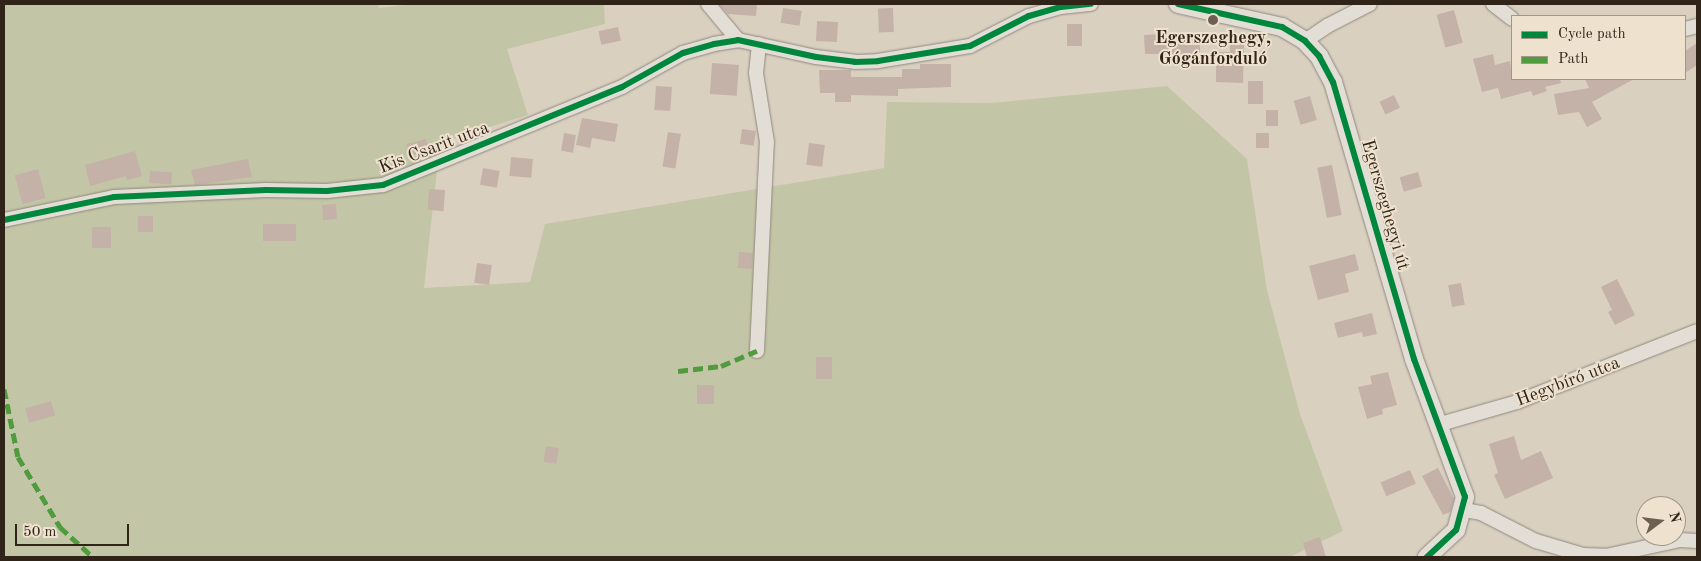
<!DOCTYPE html>
<meta charset="utf-8">
<style>
body{margin:0}
#map{position:relative;width:1701px;height:561px;overflow:hidden;background:#dad0c0;font-family:"Old Standard TT",serif}
div>[style]{position:absolute}
.green>*{inset:0;background:#c3c6a6}
.building>*{inset:0;background:#c4b1a8;transform-origin:0 0}
.roads{filter:drop-shadow(0 0 1px #90887f) drop-shadow(0 0 1px #90887f)}
.minor>*{height:14px;margin:-7px;padding:0 7px;transform-origin:7px;border-radius:7px;background:#e2ded5}
.tertiary>*{height:18px;margin:-9px;padding:0 9px;transform-origin:9px;border-radius:9px;background:#e2ded5}
.quiet>*{height:5px;margin-top:-2.5px;transform-origin:0;background:repeating-linear-gradient(90deg,#509b3e 0 10px,transparent 0 15px)}
.cycleway>*{height:6px;margin:-3px;padding:0 3px;transform-origin:3px;border-radius:3px;background:#00873e}
.dots>*{width:14px;height:14px;translate:-50% -50%;box-sizing:border-box;border:2px solid #eee2cf;border-radius:50%}
span{translate:-50% -50%;white-space:nowrap;text-align:center;line-height:1.15;-webkit-text-stroke:4px #eee2cf;paint-order:stroke}
.poi-label{font-size:18px;color:#302318;font-weight:700}
.street-label{font-size:18px;color:#302318}
.frame{position:absolute;inset:0;border:5px solid #302318;pointer-events:none}
.legend{position:absolute;left:1511px;top:15px;width:175px;height:65px;box-sizing:border-box;background:#eee2cf;border:1px solid #a29686;margin:0;padding:6px 9px;list-style:none;font-size:15px;color:#302318}
.legend li{display:flex;align-items:center;gap:10px;height:25px}
.legend b{width:25px;border:1px solid #a29686}
.north{position:absolute;left:1636px;top:496px;width:50px;height:50px;box-sizing:border-box;background:#eee2cf;border:1px solid #a29686;border-radius:50%;rotate:75deg;font-size:14px;font-weight:700;line-height:20px;text-align:center;color:#302318}
.north::after{content:'';display:block;margin:auto;width:18px;height:22px;background:#6c6053;clip-path:polygon(50% 0,100% 100%,50% 72%,0 100%)}
.scale{position:absolute;left:15px;top:524px;width:114px;height:22px;box-sizing:border-box;border:2px solid #302318;border-top:0;padding-left:6px;font-size:15px;line-height:18px;white-space:nowrap;color:#302318;-webkit-text-stroke:4px #eee2cf;paint-order:stroke}
</style>
<div id="map">
<div class="green">
<div style="clip-path:polygon(4px 4px,378px 4px,379px 8px,413px 4px,604px 4px,605px 24px,507px 49px,528px 115px,440px 143px,424px 288px,530px 282px,545px 224px,884px 168px,887px 102px,991px 103px,1167px 86px,1247px 159px,1267px 290px,1300px 414px,1343px 531px,1290px 557px,4px 557px)"></div>
</div>
<div class="building">
<div style="clip-path:polygon(719px 4px,757px 4px,756px 16px,728px 14px)"></div>
<div style="left:783px;top:8px;width:19px;height:15px;rotate:9deg"></div>
<div style="left:893px;top:8px;width:24px;height:15px;rotate:88deg"></div>
<div style="left:1454px;top:10px;width:34px;height:18px;rotate:75deg"></div>
<div style="left:817px;top:21px;width:21px;height:20px;rotate:3deg"></div>
<div style="left:1067px;top:24px;width:15px;height:22px"></div>
<div style="left:618px;top:27px;width:14px;height:20px;rotate:78deg"></div>
<div style="clip-path:polygon(1181px 33px,1200px 34px,1200px 54px,1145px 54px,1144px 35px)"></div>
<div style="clip-path:polygon(1230px 42px,1244px 42px,1243px 83px,1216px 82px,1216px 52px,1230px 52px)"></div>
<div style="clip-path:polygon(1697px 43px,1697px 65px,1685px 73px,1685px 51px)"></div>
<div style="clip-path:polygon(1493px 54px,1495px 65px,1510px 61px,1512px 79px,1560px 79px,1561px 83px,1545px 87px,1547px 91px,1533px 96px,1531px 91px,1501px 99px,1498px 88px,1482px 92px,1473px 59px)"></div>
<div style="left:712px;top:63px;width:27px;height:31px;rotate:4deg"></div>
<div style="clip-path:polygon(920px 64px,951px 64px,951px 87px,898px 89px,898px 96px,851px 95px,851px 102px,835px 102px,835px 93px,820px 93px,819px 70px,851px 70px,851px 77px,902px 77px,902px 69px,920px 69px)"></div>
<div style="clip-path:polygon(1585px 79px,1634px 79px,1592px 102px,1602px 119px,1587px 127px,1579px 112px,1558px 115px,1554px 94px,1589px 88px)"></div>
<div style="left:1248px;top:81px;width:15px;height:23px"></div>
<div style="left:656px;top:86px;width:16px;height:24px;rotate:4deg"></div>
<div style="left:1394px;top:95px;width:14px;height:16px;rotate:65deg"></div>
<div style="left:1310px;top:96px;width:25px;height:17px;rotate:74deg"></div>
<div style="left:1266px;top:110px;width:12px;height:16px"></div>
<div style="clip-path:polygon(582px 118px,618px 124px,615px 142px,592px 138px,590px 148px,576px 145px)"></div>
<div style="left:742px;top:129px;width:14px;height:15px;rotate:8deg"></div>
<div style="left:668px;top:132px;width:13px;height:35px;rotate:9deg"></div>
<div style="left:564px;top:133px;width:12px;height:18px;rotate:9deg"></div>
<div style="left:1256px;top:133px;width:13px;height:15px"></div>
<div style="left:426px;top:139px;width:12px;height:20px;rotate:76deg"></div>
<div style="left:809px;top:143px;width:16px;height:22px;rotate:7deg"></div>
<div style="clip-path:polygon(135px 151px,142px 176px,127px 180px,126px 176px,90px 186px,85px 165px)"></div>
<div style="left:511px;top:157px;width:22px;height:19px;rotate:5deg"></div>
<div style="clip-path:polygon(248px 159px,252px 177px,195px 185px,191px 170px)"></div>
<div style="left:1332px;top:165px;width:51px;height:15px;rotate:79deg"></div>
<div style="left:483px;top:168px;width:17px;height:17px;rotate:10deg"></div>
<div style="left:38px;top:169px;width:30px;height:24px;rotate:75deg"></div>
<div style="left:150px;top:171px;width:22px;height:12px;rotate:3deg"></div>
<div style="left:1418px;top:172px;width:15px;height:19px;rotate:74deg"></div>
<div style="left:429px;top:189px;width:16px;height:21px;rotate:4deg"></div>
<div style="left:336px;top:204px;width:15px;height:14px;rotate:86deg"></div>
<div style="left:153px;top:216px;width:16px;height:15px;rotate:90deg"></div>
<div style="left:263px;top:224px;width:33px;height:17px"></div>
<div style="left:92px;top:227px;width:19px;height:21px"></div>
<div style="left:739px;top:252px;width:14px;height:16px;rotate:4deg"></div>
<div style="clip-path:polygon(1355px 254px,1359px 270px,1345px 274px,1349px 292px,1318px 300px,1309px 266px)"></div>
<div style="left:477px;top:263px;width:15px;height:20px;rotate:8deg"></div>
<div style="clip-path:polygon(1617px 279px,1635px 315px,1615px 325px,1608px 312px,1612px 310px,1601px 287px)"></div>
<div style="left:1461px;top:283px;width:22px;height:13px;rotate:80deg"></div>
<div style="clip-path:polygon(1372px 313px,1377px 334px,1363px 337px,1362px 332px,1338px 338px,1334px 323px)"></div>
<div style="left:816px;top:357px;width:16px;height:22px"></div>
<div style="clip-path:polygon(1388px 372px,1397px 405px,1382px 409px,1383px 414px,1367px 419px,1358px 387px,1372px 384px,1370px 376px)"></div>
<div style="left:697px;top:385px;width:17px;height:19px"></div>
<div style="left:51px;top:401px;width:15px;height:27px;rotate:74deg"></div>
<div style="clip-path:polygon(1514px 436px,1521px 460px,1541px 451px,1553px 478px,1505px 499px,1494px 475px,1498px 473px,1489px 444px)"></div>
<div style="left:546px;top:446px;width:13px;height:16px;rotate:9deg"></div>
<div style="clip-path:polygon(1438px 468px,1454px 499px,1450px 512px,1443px 515px,1422px 476px)"></div>
<div style="left:1410px;top:470px;width:15px;height:32px;rotate:67deg"></div>
<div style="clip-path:polygon(1320px 537px,1326px 557px,1307px 557px,1303px 543px)"></div>
</div>
<div class="roads">
<div class="minor">
<div style="left:708px;top:4px;width:47px;rotate:50.2deg"></div>
<div style="left:1493px;top:4px;width:24px;rotate:38deg"></div>
<div style="left:1685px;top:29px;width:12px;rotate:-14deg"></div>
<div style="left:1305px;top:41px;width:27px;rotate:-34deg"></div>
<div style="left:1327px;top:26px;width:48px;rotate:-27.1deg"></div>
<div style="left:4px;top:220px;width:112px;rotate:-11.8deg"></div>
<div style="left:114px;top:197px;width:152px;rotate:-2.6deg"></div>
<div style="left:266px;top:190px;width:61px;rotate:0.9deg"></div>
<div style="left:327px;top:191px;width:56px;rotate:-6.1deg"></div>
<div style="left:383px;top:185px;width:258px;rotate:-22.3deg"></div>
<div style="left:622px;top:87px;width:70px;rotate:-29.1deg"></div>
<div style="left:683px;top:53px;width:32px;rotate:-16deg"></div>
<div style="left:714px;top:44px;width:24px;rotate:-9deg"></div>
<div style="left:738px;top:40px;width:80px;rotate:12.3deg"></div>
<div style="left:816px;top:57px;width:39px;rotate:7deg"></div>
<div style="left:855px;top:62px;width:23px;rotate:-2deg"></div>
<div style="left:878px;top:61px;width:93px;rotate:-9.3deg"></div>
<div style="left:970px;top:46px;width:66px;rotate:-27deg"></div>
<div style="left:1029px;top:16px;width:33px;rotate:-16deg"></div>
<div style="left:1061px;top:7px;width:30px;rotate:-6deg"></div>
<div style="left:757px;top:351px;width:209px;rotate:-87.3deg"></div>
<div style="left:767px;top:142px;width:70px;rotate:-99.1deg"></div>
<div style="left:756px;top:73px;width:29px;rotate:-84deg"></div>
<div style="left:1437px;top:425px;width:83px;rotate:-16deg"></div>
<div style="left:1517px;top:402px;width:193px;rotate:-21.5deg"></div>
<div style="left:1464px;top:510px;width:17px;rotate:10deg"></div>
<div style="left:1481px;top:513px;width:62px;rotate:27deg"></div>
<div style="left:1536px;top:541px;width:49px;rotate:16.6deg"></div>
<div style="left:1583px;top:555px;width:23px;rotate:2deg"></div>
<div style="left:1606px;top:556px;width:76px;rotate:-12.2deg"></div>
<div style="left:1680px;top:540px;width:17px;rotate:3deg"></div>
</div>
<div class="tertiary">
<div style="left:1178px;top:4px;width:107px;rotate:12.5deg"></div>
<div style="left:1282px;top:27px;width:27px;rotate:31deg"></div>
<div style="left:1305px;top:41px;width:21px;rotate:47deg"></div>
<div style="left:1319px;top:56px;width:30px;rotate:62deg"></div>
<div style="left:1333px;top:82px;width:289px;rotate:73.7deg"></div>
<div style="left:1414px;top:359px;width:147px;rotate:69.7deg"></div>
<div style="left:1465px;top:497px;width:34px;rotate:105deg"></div>
<div style="left:1456px;top:530px;width:40px;rotate:137deg"></div>
</div>
</div>
<div class="quiet">
<div style="left:678px;top:371px;width:43px;rotate:-6.6deg"></div>
<div style="left:721px;top:366px;width:39px;rotate:-23deg"></div>
<div style="left:4px;top:389px;width:69px;rotate:78.4deg"></div>
<div style="left:18px;top:457px;width:82px;rotate:59deg"></div>
<div style="left:60px;top:527px;width:45px;rotate:42.3deg"></div>
</div>
<div class="cycleway">
<div style="left:1178px;top:4px;width:107px;rotate:12.5deg"></div>
<div style="left:1282px;top:27px;width:27px;rotate:31deg"></div>
<div style="left:1305px;top:41px;width:21px;rotate:47deg"></div>
<div style="left:1319px;top:56px;width:30px;rotate:62deg"></div>
<div style="left:1333px;top:82px;width:289px;rotate:73.7deg"></div>
<div style="left:1414px;top:359px;width:147px;rotate:69.7deg"></div>
<div style="left:1465px;top:497px;width:34px;rotate:105deg"></div>
<div style="left:1456px;top:530px;width:40px;rotate:137deg"></div>
<div style="left:4px;top:220px;width:112px;rotate:-11.8deg"></div>
<div style="left:114px;top:197px;width:152px;rotate:-2.6deg"></div>
<div style="left:266px;top:190px;width:61px;rotate:0.9deg"></div>
<div style="left:327px;top:191px;width:56px;rotate:-6.1deg"></div>
<div style="left:383px;top:185px;width:258px;rotate:-22.3deg"></div>
<div style="left:622px;top:87px;width:70px;rotate:-29.1deg"></div>
<div style="left:683px;top:53px;width:32px;rotate:-16deg"></div>
<div style="left:714px;top:44px;width:24px;rotate:-9deg"></div>
<div style="left:738px;top:40px;width:80px;rotate:12.3deg"></div>
<div style="left:816px;top:57px;width:39px;rotate:7deg"></div>
<div style="left:855px;top:62px;width:23px;rotate:-2deg"></div>
<div style="left:878px;top:61px;width:93px;rotate:-9.3deg"></div>
<div style="left:970px;top:46px;width:66px;rotate:-27deg"></div>
<div style="left:1029px;top:16px;width:33px;rotate:-16deg"></div>
<div style="left:1061px;top:7px;width:30px;rotate:-6deg"></div>
</div>
<div class="dots">
<div style="left:1213px;top:20px;background:#6c6053"></div>
</div>
<div class="poi-label">
<span style="left:1213px;top:49px">Egerszeghegy,<br>Gógánforduló</span>
</div>
<div class="street-label">
<span style="left:434px;top:148px;rotate:-21deg">Kis Csarit utca</span>
<span style="left:1385px;top:205px;rotate:74deg">Egerszeghegyi út</span>
<span style="left:1568px;top:382px;rotate:-21deg">Hegybíró utca</span>
</div>
<div class="frame"></div>
<ul class="legend">
<li><b style="height:6px;background:#00873e"></b>Cycle path</li>
<li><b style="height:6px;background:#509b3e"></b>Path</li>
</ul>
<div class="north">N</div>
<div class="scale">50 m</div>
</div>
